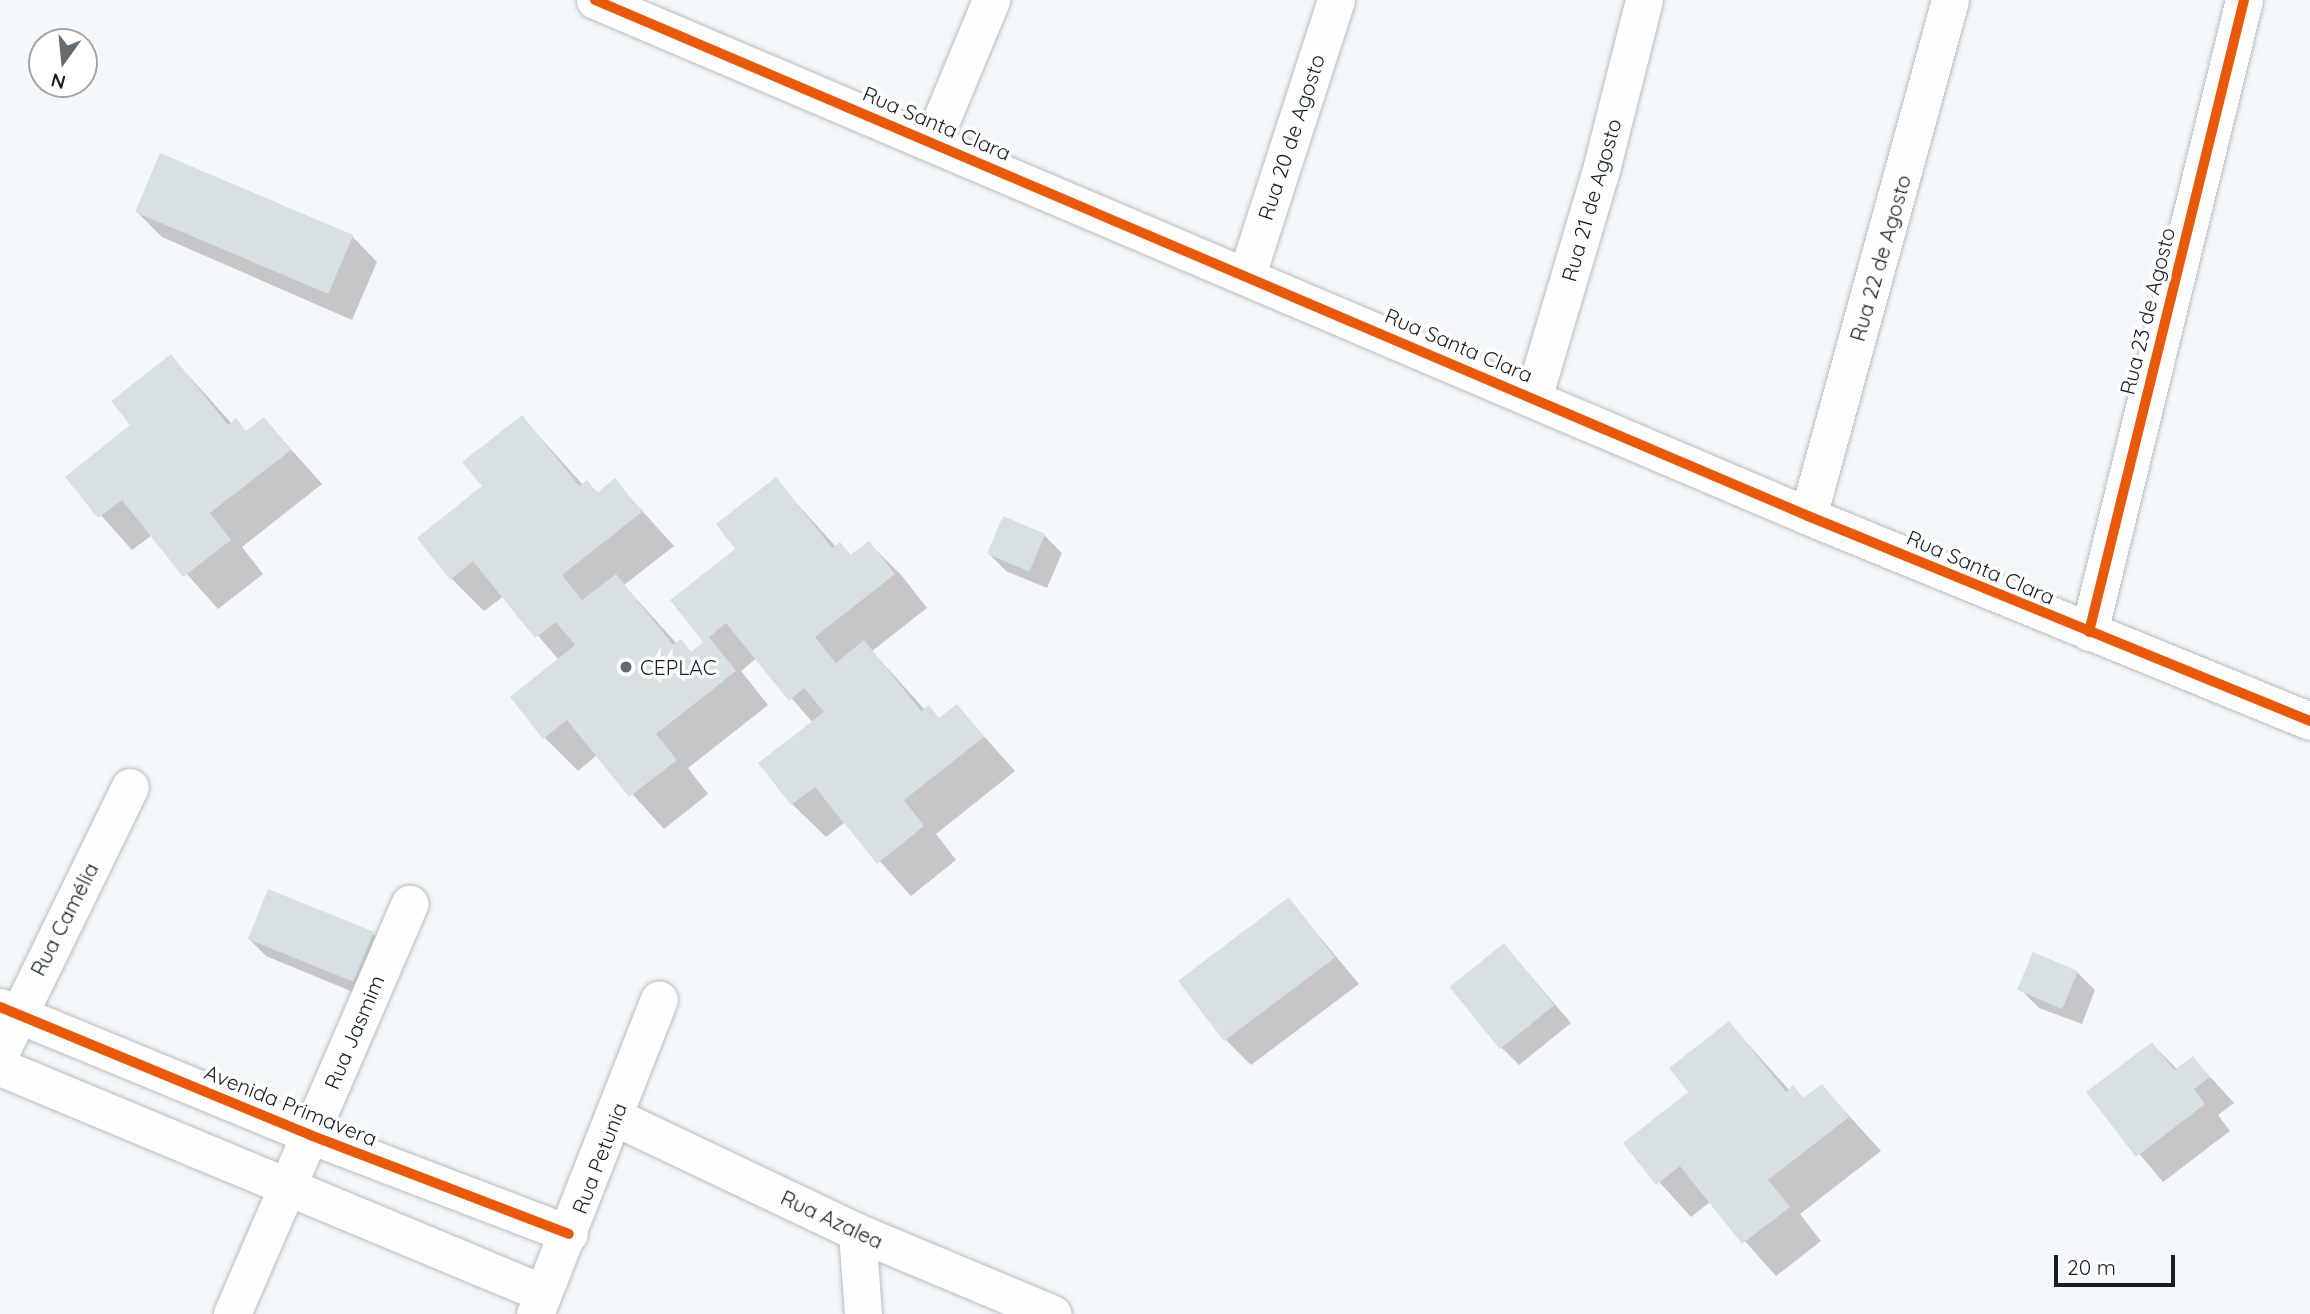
<!DOCTYPE html>
<meta charset="utf-8">
<style>
body{margin:0}
#map{position:relative;width:2310px;height:1314px;overflow:hidden;background:#f5f8fa;font-family:Quicksand,sans-serif}
div>[style]{position:absolute}
.shadow>*{inset:0;background:#0003}
.building>*{inset:0;background:#d9e0e3;transform-origin:0 0}
.roads{filter:drop-shadow(0 0 2px #b7bdc1) drop-shadow(0 0 2px #b7bdc1)}
.street>*{height:37px;margin:-18.5px;padding:0 18.5px;transform-origin:18.5px;border-radius:18.5px;background:#fefefe}
.cycleway>*{height:10px;margin:-5px;padding:0 5px;transform-origin:5px;border-radius:5px;background:#e8590c}
.dots>*{width:19px;height:19px;translate:-50% -50%;box-sizing:border-box;border:4px solid #fff;border-radius:50%}
span{translate:-50% -50%;white-space:nowrap;text-align:center;line-height:1.15;-webkit-text-stroke:7px #fff;paint-order:stroke}
.street-label{font-size:21px;color:#161f25}
.poi-label{font-size:21px;color:#161f25}
.left{translate:0 -50%;text-align:left}
.north{position:absolute;left:28px;top:28px;width:70px;height:70px;box-sizing:border-box;background:#fff;border:2px solid #a2a5a8;border-radius:50%;rotate:195deg;font-size:19px;font-weight:700;line-height:28px;text-align:center;color:#161f25}
.north::after{content:'';display:block;margin:auto;width:24px;height:32px;background:#646b70;clip-path:polygon(50% 0,100% 100%,50% 72%,0 100%)}
.scale{position:absolute;left:2054px;top:1255px;width:121px;height:32px;box-sizing:border-box;border:4px solid #161f25;border-top:0;padding-left:9px;font-size:21px;line-height:24px;white-space:nowrap;color:#161f25;-webkit-text-stroke:5px #fff;paint-order:stroke}
</style>
<div id="map">
<div class="shadow">
<div style="clip-path:polygon(136px 211px,352px 236px,377px 262px,352px 320px,162px 237px)"></div>
<div style="clip-path:polygon(171px 356px,232px 424px,247px 433px,264px 419px,322px 484px,242px 547px,263px 574px,218px 609px,152px 535px,132px 550px,67px 477px,132px 425px)"></div>
<div style="clip-path:polygon(522px 417px,583px 485px,587px 482px,599px 494px,615px 481px,674px 546px,624px 585px,677px 644px,681px 641px,692px 653px,706px 643px,737px 549px,776px 480px,836px 547px,840px 544px,852px 556px,869px 543px,902px 576px,927px 608px,872px 651px,925px 710px,940px 719px,957px 706px,1015px 771px,936px 834px,956px 860px,911px 896px,845px 822px,826px 837px,792px 804px,813px 723px,757px 658px,741px 671px,768px 705px,688px 768px,708px 794px,664px 829px,597px 755px,578px 771px,545px 738px,559px 660px,504px 596px,484px 611px,451px 578px,484px 487px)"></div>
<div style="clip-path:polygon(1044px 535px,1062px 553px,1047px 588px,1006px 571px,989px 554px)"></div>
<div style="clip-path:polygon(1289px 900px,1359px 984px,1251px 1065px,1225px 1039px)"></div>
<div style="clip-path:polygon(373px 934px,390px 951px,370px 999px,266px 956px,249px 939px)"></div>
<div style="clip-path:polygon(1504px 945px,1571px 1023px,1519px 1065px,1502px 1048px)"></div>
<div style="clip-path:polygon(2077px 972px,2095px 990px,2082px 1024px,2039px 1008px,2022px 991px)"></div>
<div style="clip-path:polygon(1729px 1023px,1790px 1091px,1793px 1088px,1805px 1099px,1822px 1086px,1881px 1151px,1800px 1214px,1821px 1241px,1776px 1276px,1710px 1202px,1691px 1217px,1625px 1144px,1691px 1092px)"></div>
<div style="clip-path:polygon(2152px 1044px,2178px 1070px,2193px 1058px,2234px 1103px,2218px 1115px,2230px 1131px,2163px 1182px,2088px 1093px)"></div>
</div>
<div class="building">
<div style="left:160px;top:153px;width:210px;height:64px;rotate:23deg"></div>
<div style="clip-path:polygon(171px 354px,228px 425px,236px 418px,246px 431px,264px 417px,291px 450px,210px 513px,231px 540px,183px 577px,122px 500px,98px 518px,65px 477px,130px 425px,111px 401px)"></div>
<div style="clip-path:polygon(522px 415px,579px 486px,587px 480px,597px 493px,615px 478px,642px 512px,562px 575px,582px 600px,616px 574px,673px 645px,681px 639px,691px 652px,703px 642px,670px 600px,735px 549px,716px 524px,776px 477px,832px 548px,840px 542px,850px 555px,869px 541px,895px 574px,815px 637px,836px 663px,864px 640px,921px 711px,929px 705px,939px 718px,957px 704px,984px 737px,904px 800px,924px 826px,877px 864px,815px 787px,791px 805px,758px 763px,824px 712px,804px 688px,789px 701px,726px 623px,709px 637px,736px 671px,656px 734px,677px 760px,629px 797px,567px 720px,543px 739px,510px 697px,575px 645px,556px 622px,535px 638px,473px 561px,450px 580px,417px 538px,482px 486px,462px 462px)"></div>
<div style="left:1003px;top:516px;width:46px;height:41px;rotate:23deg"></div>
<div style="left:268px;top:889px;width:114px;height:54px;rotate:22deg"></div>
<div style="left:1289px;top:897px;width:76px;height:139px;rotate:53deg"></div>
<div style="left:1504px;top:943px;width:80px;height:70px;rotate:51deg"></div>
<div style="left:2033px;top:952px;width:49px;height:41px;rotate:23deg"></div>
<div style="clip-path:polygon(1729px 1021px,1786px 1092px,1793px 1085px,1803px 1098px,1822px 1084px,1849px 1117px,1768px 1180px,1790px 1207px,1742px 1244px,1680px 1166px,1656px 1185px,1623px 1143px,1688px 1092px,1669px 1068px)"></div>
<div style="clip-path:polygon(2152px 1042px,2174px 1070px,2193px 1056px,2210px 1077px,2194px 1089px,2205px 1104px,2136px 1157px,2086px 1092px)"></div>
</div>
<div class="roads">
<div class="street">
<div style="left:595px;top:0;width:1318px;rotate:23.04deg"></div>
<div style="left:1808px;top:516px;width:542px;rotate:22.21deg"></div>
<div style="left:932px;top:142px;width:154px;rotate:-67.4deg"></div>
<div style="left:1247px;top:274px;width:288px;rotate:-72deg"></div>
<div style="left:1533px;top:398px;width:242px;rotate:-73.4deg"></div>
<div style="left:1602px;top:166px;width:171px;rotate:-75.8deg"></div>
<div style="left:1808px;top:516px;width:535px;rotate:-74.61deg"></div>
<div style="left:2089px;top:632px;width:651px;rotate:-76.22deg"></div>
<div style="left:0;top:1007px;width:335px;rotate:22.4deg"></div>
<div style="left:310px;top:1135px;width:277px;rotate:20.9deg"></div>
<div style="left:0;top:1053px;width:296px;rotate:-64deg"></div>
<div style="left:0;top:1067px;width:588px;rotate:22.6deg"></div>
<div style="left:615px;top:1117px;width:268px;rotate:25.4deg"></div>
<div style="left:857px;top:1232px;width:212px;rotate:22.7deg"></div>
<div style="left:857px;top:1232px;width:82px;rotate:85.8deg"></div>
<div style="left:232px;top:1314px;width:447px;rotate:-66.6deg"></div>
<div style="left:535px;top:1314px;width:338px;rotate:-68.5deg"></div>
</div>
</div>
<div class="cycleway">
<div style="left:595px;top:0;width:1318px;rotate:23.04deg"></div>
<div style="left:1808px;top:516px;width:542px;rotate:22.21deg"></div>
<div style="left:2089px;top:632px;width:651px;rotate:-76.22deg"></div>
<div style="left:0;top:1007px;width:335px;rotate:22.4deg"></div>
<div style="left:310px;top:1135px;width:277px;rotate:20.9deg"></div>
</div>
<div class="dots">
<div style="left:626px;top:667px;background:#646b70"></div>
</div>
<div class="street-label">
<span style="left:937px;top:123px;rotate:23deg">Rua Santa Clara</span>
<span style="left:1291px;top:137px;rotate:-72deg">Rua 20 de Agosto</span>
<span style="left:1591px;top:200px;rotate:-74deg">Rua 21 de Agosto</span>
<span style="left:1880px;top:258px;rotate:-74deg">Rua 22 de Agosto</span>
<span style="left:2147px;top:311px;rotate:-76deg">Rua 23 de Agosto</span>
<span style="left:1459px;top:345px;rotate:23deg">Rua Santa Clara</span>
<span style="left:1981px;top:567px;rotate:23deg">Rua Santa Clara</span>
<span style="left:64px;top:919px;rotate:-63deg">Rua Camélia</span>
<span style="left:354px;top:1032px;rotate:-67deg">Rua Jasmim</span>
<span style="left:291px;top:1105px;rotate:22deg">Avenida Primavera</span>
<span style="left:599px;top:1158px;rotate:-69deg">Rua Petunia</span>
<span style="left:832px;top:1219px;rotate:25deg">Rua Azalea</span>
</div>
<div class="poi-label">
<span class="left" style="left:640px;top:667px">CEPLAC</span>
</div>
<div class="north">N</div>
<div class="scale">20 m</div>
</div>
